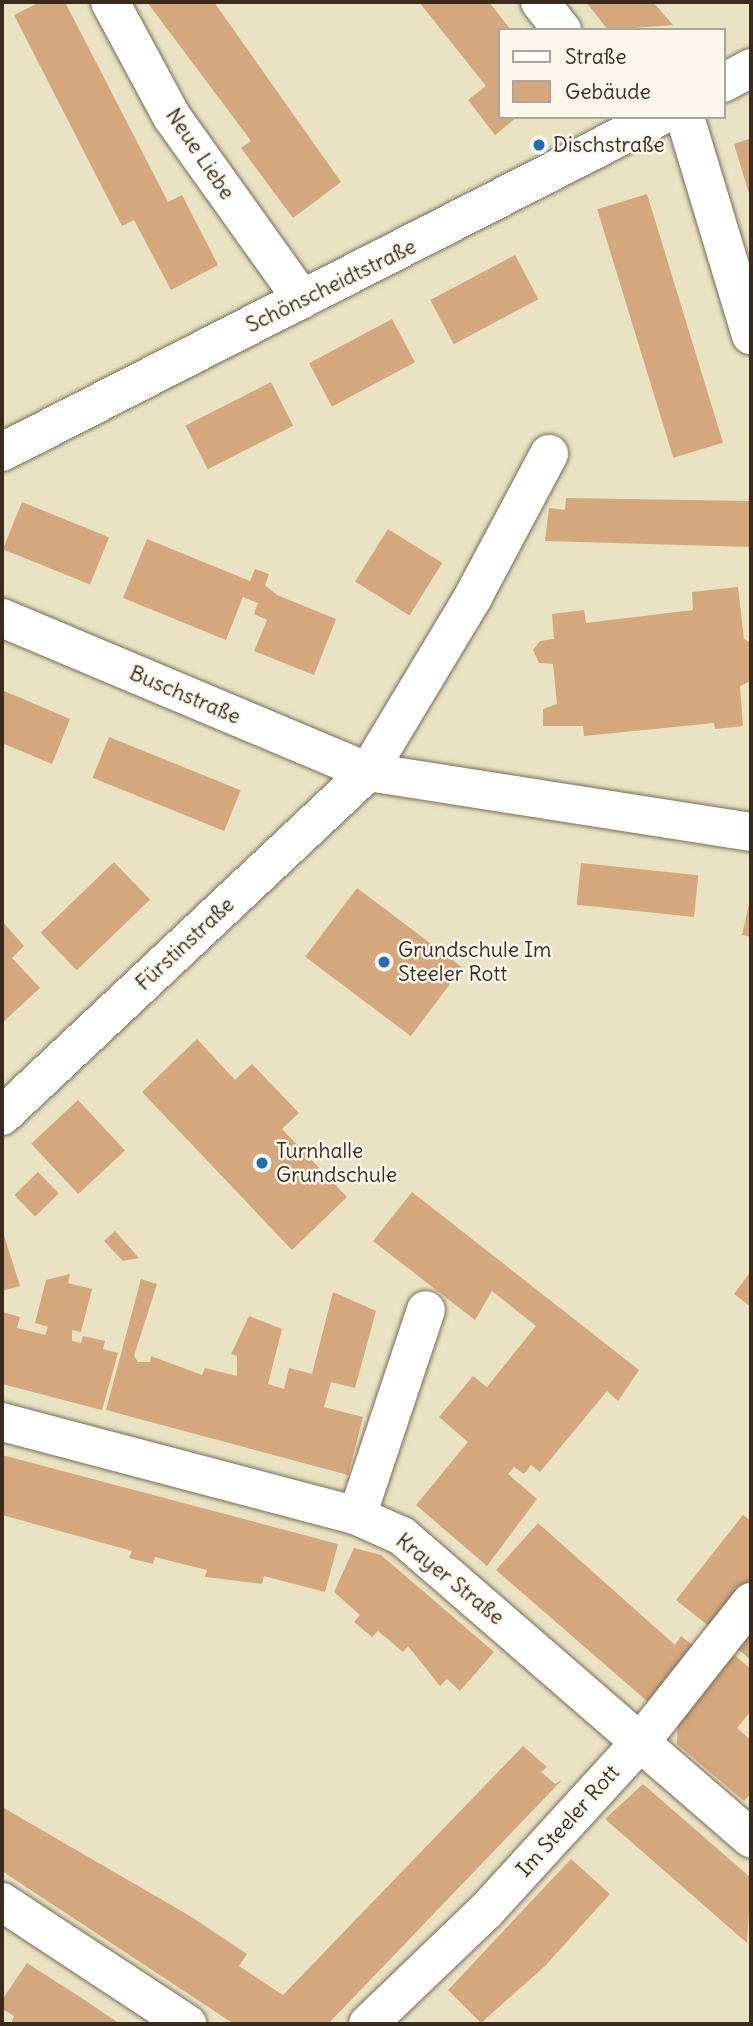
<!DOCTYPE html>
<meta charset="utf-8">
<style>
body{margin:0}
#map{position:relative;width:753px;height:2026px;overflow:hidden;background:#eae3c3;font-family:Delius,sans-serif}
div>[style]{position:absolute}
.building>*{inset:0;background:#d4a77d;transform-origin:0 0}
.roads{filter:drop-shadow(0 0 2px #786b58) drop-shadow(0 0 2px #786b58)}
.minor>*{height:38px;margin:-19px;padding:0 19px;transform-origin:19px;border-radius:19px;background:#fff}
.major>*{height:38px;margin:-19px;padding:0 19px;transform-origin:19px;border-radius:19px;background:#fff}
.dots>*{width:19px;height:19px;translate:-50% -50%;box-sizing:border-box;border:4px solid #fbf7ec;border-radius:50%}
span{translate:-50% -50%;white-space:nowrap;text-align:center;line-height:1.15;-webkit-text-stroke:5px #fbf7ec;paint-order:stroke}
.poi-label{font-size:21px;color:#3b2a1e}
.left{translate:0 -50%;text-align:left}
.street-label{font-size:21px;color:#3b2a1e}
.frame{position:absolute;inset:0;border:4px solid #3b2a1e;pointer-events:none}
.legend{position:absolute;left:498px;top:28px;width:228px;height:91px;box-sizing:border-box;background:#fbf7ec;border:2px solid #aea59a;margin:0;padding:9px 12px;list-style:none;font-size:21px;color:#3b2a1e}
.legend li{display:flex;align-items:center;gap:14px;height:35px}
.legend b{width:35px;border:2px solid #aea59a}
</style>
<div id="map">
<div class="building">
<div style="clip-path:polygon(40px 2px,65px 2px,168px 202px,182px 195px,218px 265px,171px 290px,134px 220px,122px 226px,14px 15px)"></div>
<div style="clip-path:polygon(147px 2px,214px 2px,341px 182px,293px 218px,241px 148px,251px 141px)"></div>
<div style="clip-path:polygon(419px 2px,489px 2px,511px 30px,499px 30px,499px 117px,517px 117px,495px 135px,468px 100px,486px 86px)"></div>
<div style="clip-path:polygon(586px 2px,653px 2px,673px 25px,608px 30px)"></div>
<div style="clip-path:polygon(751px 138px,751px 200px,734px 144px)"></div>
<div style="left:647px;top:194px;width:260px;height:52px;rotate:73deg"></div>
<div style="left:515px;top:255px;width:50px;height:96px;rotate:62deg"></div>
<div style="left:392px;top:319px;width:49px;height:94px;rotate:62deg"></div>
<div style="left:271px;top:382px;width:49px;height:96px;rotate:63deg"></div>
<div style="clip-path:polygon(566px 498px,751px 501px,751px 547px,545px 541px,549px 508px,565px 510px)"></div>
<div style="left:22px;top:502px;width:94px;height:51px;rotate:22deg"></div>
<div style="left:388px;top:529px;width:64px;height:62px;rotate:32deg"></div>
<div style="clip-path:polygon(147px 539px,250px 581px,255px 569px,269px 574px,265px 585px,277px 595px,336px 619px,314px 675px,254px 651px,267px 620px,254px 614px,258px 603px,243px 597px,226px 640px,123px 598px)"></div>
<div style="clip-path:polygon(738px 587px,744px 639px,751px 643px,751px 681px,740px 686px,743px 726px,715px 729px,714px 723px,584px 736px,583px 726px,543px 726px,543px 709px,557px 704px,553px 664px,539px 663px,533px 650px,540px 641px,554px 639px,552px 614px,584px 610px,586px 623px,693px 610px,692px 592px)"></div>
<div style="clip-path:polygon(2px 690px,70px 719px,52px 764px,2px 743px)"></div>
<div style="left:109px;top:737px;width:142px;height:44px;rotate:22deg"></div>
<div style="left:114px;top:862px;width:52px;height:102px;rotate:46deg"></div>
<div style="left:581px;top:863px;width:118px;height:42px;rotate:6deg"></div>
<div style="left:357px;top:888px;width:132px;height:86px;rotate:37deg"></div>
<div style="clip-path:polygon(750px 900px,751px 900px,751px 937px,742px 935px)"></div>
<div style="clip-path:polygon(2px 921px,24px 946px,12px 958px,40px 988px,2px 1023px)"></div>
<div style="clip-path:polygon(197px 1039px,235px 1080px,252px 1064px,299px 1113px,282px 1129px,347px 1197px,292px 1250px,142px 1092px)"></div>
<div style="left:78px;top:1100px;width:69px;height:64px;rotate:47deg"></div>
<div style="left:38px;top:1172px;width:30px;height:33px;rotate:46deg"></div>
<div style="clip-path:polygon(412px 1192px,639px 1370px,618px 1401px,607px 1391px,540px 1472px,531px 1465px,524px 1474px,514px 1467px,508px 1474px,537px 1499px,487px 1566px,416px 1505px,468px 1442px,439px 1417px,473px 1376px,487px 1387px,536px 1326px,492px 1291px,475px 1320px,373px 1241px)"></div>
<div style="clip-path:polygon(2px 1229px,20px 1286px,2px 1291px)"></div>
<div style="clip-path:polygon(115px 1231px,139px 1258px,123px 1261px,104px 1241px)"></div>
<div style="clip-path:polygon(751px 1271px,751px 1307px,734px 1294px)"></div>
<div style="clip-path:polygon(70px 1274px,68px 1283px,92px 1289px,81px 1332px,72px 1330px,72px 1341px,81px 1343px,83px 1336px,105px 1341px,103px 1349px,118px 1353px,102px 1410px,2px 1384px,2px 1312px,20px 1317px,17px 1328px,45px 1335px,48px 1327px,35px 1323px,46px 1280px)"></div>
<div style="clip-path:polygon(141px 1279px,157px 1284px,134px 1356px,138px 1362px,150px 1362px,151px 1356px,202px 1375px,205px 1368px,237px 1376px,237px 1356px,231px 1354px,249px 1316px,282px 1329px,268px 1384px,284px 1389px,289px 1368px,312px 1374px,333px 1292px,376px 1311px,355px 1388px,331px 1382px,324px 1407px,363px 1417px,348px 1475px,106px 1410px)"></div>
<div style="clip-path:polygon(2px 1455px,338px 1544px,325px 1592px,264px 1576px,262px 1584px,205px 1577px,207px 1570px,155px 1557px,153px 1564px,129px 1558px,132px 1551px,2px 1515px)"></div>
<div style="clip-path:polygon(743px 1515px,751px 1521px,751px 1586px,715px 1631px,676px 1600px)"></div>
<div style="clip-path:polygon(538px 1523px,675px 1645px,681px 1636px,699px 1650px,655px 1708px,496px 1570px)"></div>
<div style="clip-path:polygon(354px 1548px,381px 1555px,494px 1652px,460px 1691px,447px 1679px,440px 1686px,408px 1646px,403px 1652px,378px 1631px,372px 1637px,354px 1622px,360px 1615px,334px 1592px)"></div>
<div style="clip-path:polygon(751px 1632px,751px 1660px,738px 1649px)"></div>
<div style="clip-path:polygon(733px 1654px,751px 1669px,751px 1711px,737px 1728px,751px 1740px,751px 1793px,744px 1801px,677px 1744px,678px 1721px)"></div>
<div style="clip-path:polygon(523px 1746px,547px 1767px,541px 1772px,555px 1784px,562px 1780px,328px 2024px,234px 2024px,2px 1871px,2px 1807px,190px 1916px,247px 1954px,239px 1966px,283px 1995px)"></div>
<div style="clip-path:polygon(643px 1784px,751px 1878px,747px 1943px,605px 1819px)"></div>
<div style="clip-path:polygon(571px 1859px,610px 1894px,545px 1966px,481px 2023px,448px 1990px)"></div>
<div style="clip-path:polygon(27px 1963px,83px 1999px,120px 2024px,11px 2024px,14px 2016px,2px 2009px,2px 2000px)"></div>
</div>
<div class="roads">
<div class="minor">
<div style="left:110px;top:2px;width:131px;rotate:61.7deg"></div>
<div style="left:172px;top:117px;width:224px;rotate:54.5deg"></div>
<div style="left:540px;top:2px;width:36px;rotate:52deg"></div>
<div style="left:685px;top:117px;width:228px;rotate:73.2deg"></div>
<div style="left:2px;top:618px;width:397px;rotate:22.8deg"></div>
<div style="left:368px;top:772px;width:388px;rotate:8.9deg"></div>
<div style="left:2px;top:1116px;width:502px;rotate:-43.23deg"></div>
<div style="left:368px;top:772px;width:204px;rotate:-59deg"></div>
<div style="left:473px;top:597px;width:162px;rotate:-62deg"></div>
<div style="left:357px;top:1516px;width:217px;rotate:-71.5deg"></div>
<div style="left:2px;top:1902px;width:222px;rotate:33.4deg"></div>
<div style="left:368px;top:2024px;width:163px;rotate:-43.8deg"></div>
<div style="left:486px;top:1911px;width:231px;rotate:-47.6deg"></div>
<div style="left:642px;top:1740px;width:176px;rotate:-51.7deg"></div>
</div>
<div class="major">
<div style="left:723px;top:83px;width:32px;rotate:-28deg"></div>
<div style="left:2px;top:452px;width:737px;rotate:-27.02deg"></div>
<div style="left:2px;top:1422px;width:367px;rotate:14.8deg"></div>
<div style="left:357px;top:1516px;width:49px;rotate:24deg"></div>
<div style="left:402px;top:1536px;width:462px;rotate:40.9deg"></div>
</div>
</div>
<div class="dots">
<div style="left:539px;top:145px;background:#1f6fb2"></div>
<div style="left:384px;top:962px;background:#1f6fb2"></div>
<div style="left:262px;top:1163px;background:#1f6fb2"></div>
</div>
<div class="poi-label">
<span class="left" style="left:553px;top:145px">Dischstraße</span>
<span class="left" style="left:398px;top:962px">Grundschule Im<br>Steeler Rott</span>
<span class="left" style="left:276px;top:1163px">Turnhalle<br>Grundschule</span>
</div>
<div class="street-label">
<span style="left:200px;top:154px;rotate:56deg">Neue Liebe</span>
<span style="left:331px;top:286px;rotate:-26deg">Schönscheidtstraße</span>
<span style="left:185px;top:695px;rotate:23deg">Buschstraße</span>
<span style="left:185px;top:944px;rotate:-43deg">Fürstinstraße</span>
<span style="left:450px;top:1579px;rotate:39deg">Krayer Straße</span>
<span style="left:568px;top:1821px;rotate:-48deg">Im Steeler Rott</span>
</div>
<div class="frame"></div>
<ul class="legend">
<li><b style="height:9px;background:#fff"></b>Straße</li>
<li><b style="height:19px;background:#d4a77d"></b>Gebäude</li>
</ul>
</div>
